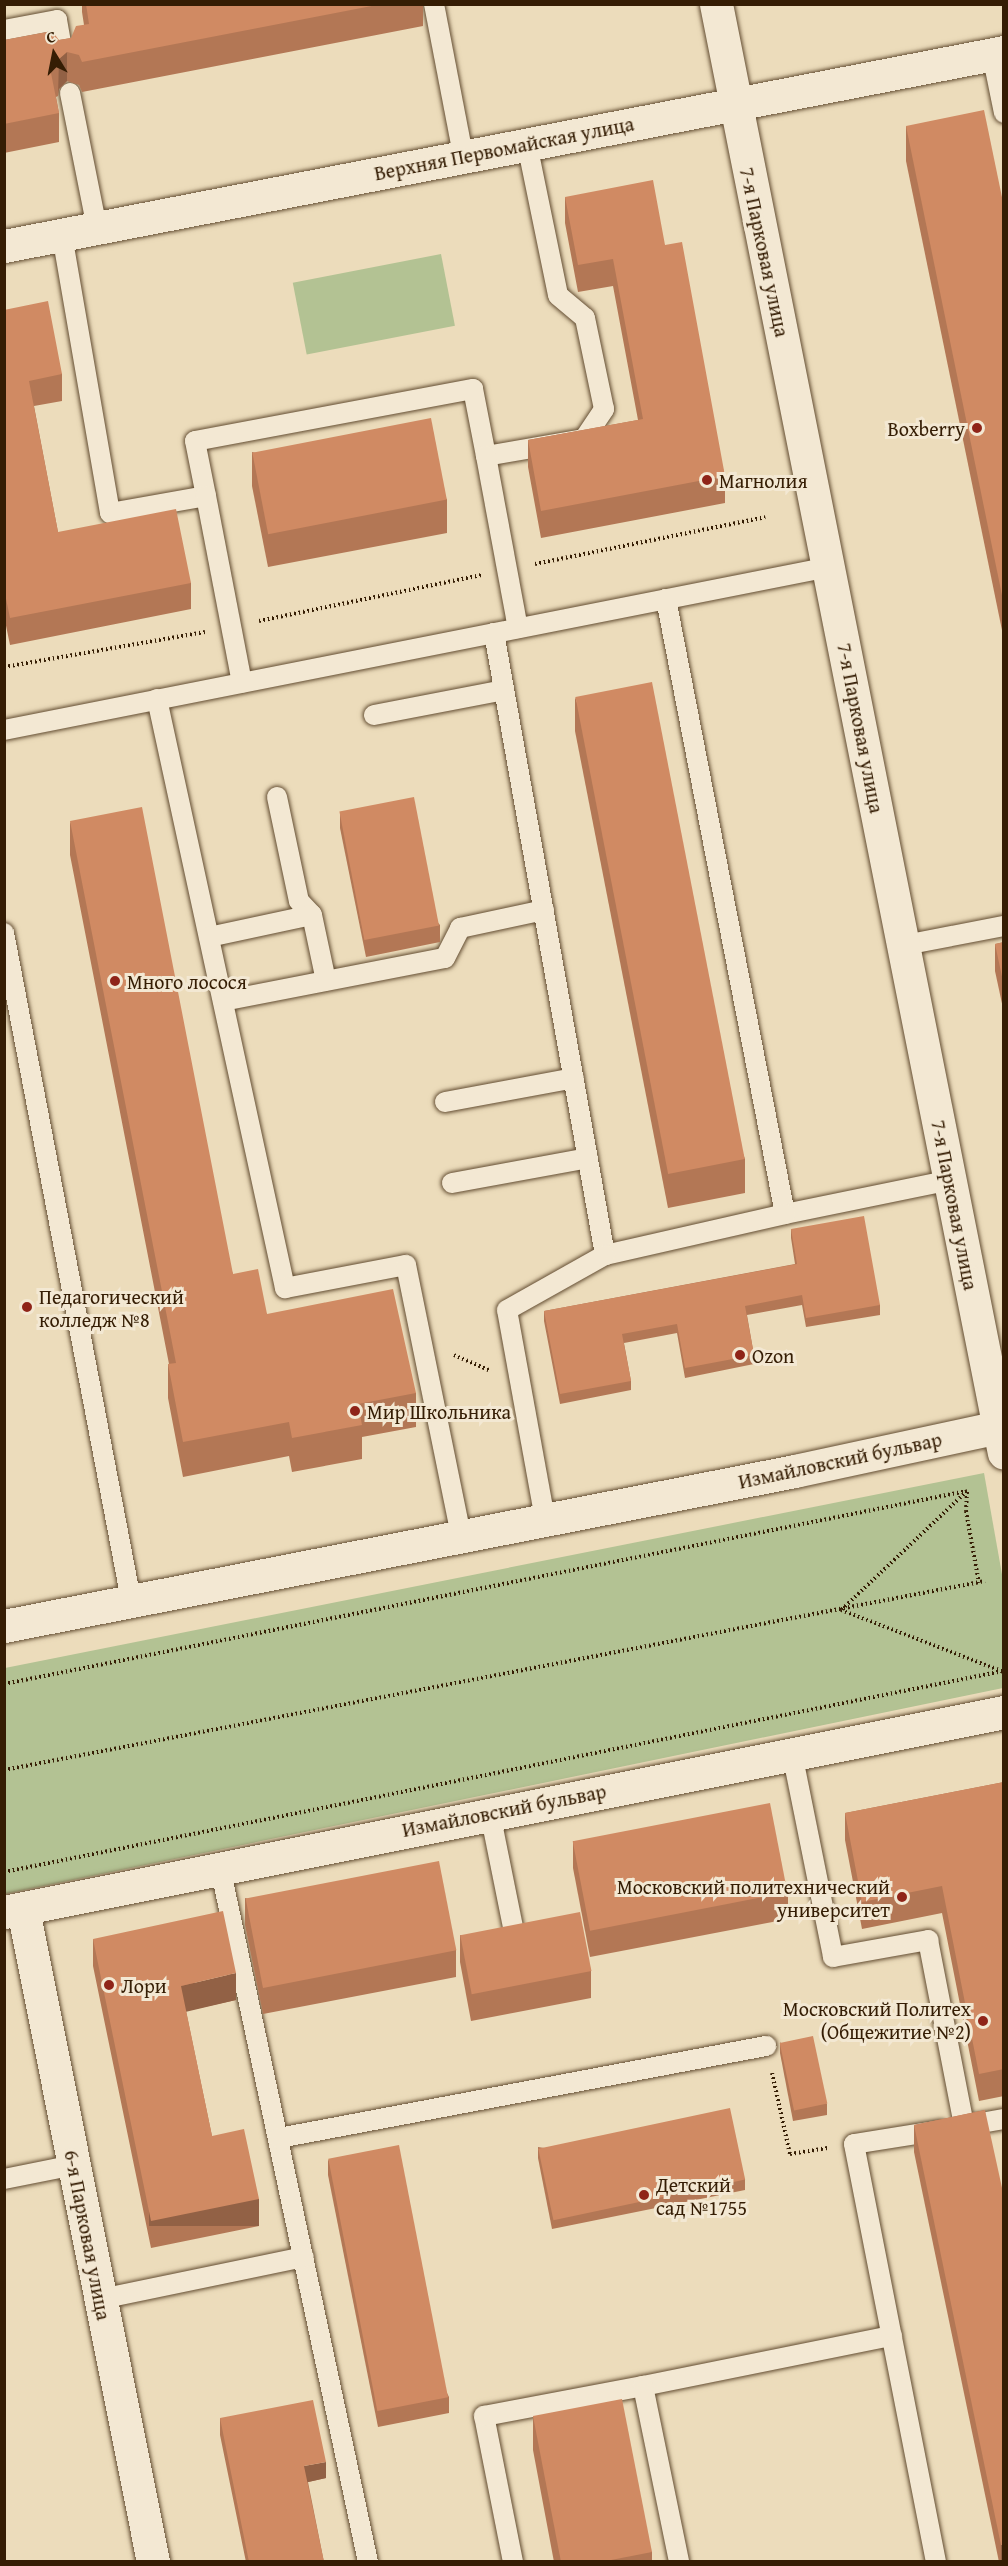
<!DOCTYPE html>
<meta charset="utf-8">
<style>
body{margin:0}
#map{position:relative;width:1008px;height:2566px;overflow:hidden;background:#ecdcbb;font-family:"Gentium Book Plus",serif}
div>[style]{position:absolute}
.green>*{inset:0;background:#b3c293;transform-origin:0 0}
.path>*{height:4px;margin-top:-2px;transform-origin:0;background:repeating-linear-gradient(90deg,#351d04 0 1.5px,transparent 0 4.5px)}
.roads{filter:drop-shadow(0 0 2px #634d32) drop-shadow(0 0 2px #634d32)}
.service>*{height:20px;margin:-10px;padding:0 10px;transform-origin:10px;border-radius:10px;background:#f3e8d3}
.minor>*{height:33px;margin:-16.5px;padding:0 16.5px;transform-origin:16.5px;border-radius:16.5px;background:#f3e8d3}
.tertiary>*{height:33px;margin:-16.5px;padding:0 16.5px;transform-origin:16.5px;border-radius:16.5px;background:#f3e8d3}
.wall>*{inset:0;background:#b37755}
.shaded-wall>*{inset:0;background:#926145;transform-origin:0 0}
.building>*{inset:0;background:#d08a63;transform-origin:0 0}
.dots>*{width:16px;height:16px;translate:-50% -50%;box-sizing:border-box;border:3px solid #f3e8d3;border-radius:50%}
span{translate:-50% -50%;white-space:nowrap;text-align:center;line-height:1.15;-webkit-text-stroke:6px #f3e8d3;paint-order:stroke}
.street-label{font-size:20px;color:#351d04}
.poi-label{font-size:20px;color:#351d04}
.right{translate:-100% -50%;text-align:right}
.left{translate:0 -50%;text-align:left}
.frame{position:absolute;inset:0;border:6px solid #351d04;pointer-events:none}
.north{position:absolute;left:24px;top:24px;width:60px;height:60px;-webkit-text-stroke:4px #f3e8d3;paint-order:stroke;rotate:350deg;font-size:16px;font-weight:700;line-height:24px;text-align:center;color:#351d04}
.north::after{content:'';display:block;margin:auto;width:21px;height:27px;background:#351d04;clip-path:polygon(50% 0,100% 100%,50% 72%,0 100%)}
</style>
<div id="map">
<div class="green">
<div style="left:441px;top:254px;width:73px;height:151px;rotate:79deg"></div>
<div style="clip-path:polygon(984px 1473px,1003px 1580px,1003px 1688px,5px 1894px,5px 1668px)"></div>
</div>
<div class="path">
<div style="left:535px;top:564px;width:235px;rotate:-11.5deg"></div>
<div style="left:259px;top:621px;width:227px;rotate:-11.7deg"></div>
<div style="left:4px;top:667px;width:204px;rotate:-9.9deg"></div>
<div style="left:454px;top:1355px;width:40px;rotate:23.4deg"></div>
<div style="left:967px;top:1491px;width:173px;rotate:136.6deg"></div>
<div style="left:841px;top:1610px;width:172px;rotate:20.8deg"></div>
<div style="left:967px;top:1492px;width:19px;rotate:93deg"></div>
<div style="left:966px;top:1511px;width:73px;rotate:79.8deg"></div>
<div style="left:4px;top:1684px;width:982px;rotate:-11.33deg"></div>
<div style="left:4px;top:1770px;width:999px;rotate:-10.91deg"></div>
<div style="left:4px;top:1872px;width:1019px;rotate:-11.38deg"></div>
<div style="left:4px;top:2050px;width:3px"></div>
<div style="left:772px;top:2073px;width:83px;rotate:77.5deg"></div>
<div style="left:790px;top:2154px;width:38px;rotate:-9deg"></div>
</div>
<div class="roads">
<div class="service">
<div style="left:434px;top:4px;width:154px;rotate:79.1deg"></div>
<div style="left:4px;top:30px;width:54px;rotate:-10.7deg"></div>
<div style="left:57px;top:20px;width:39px;rotate:80deg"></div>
<div style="left:992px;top:54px;width:60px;rotate:78.5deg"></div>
<div style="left:70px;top:93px;width:138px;rotate:78.7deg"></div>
<div style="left:62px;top:235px;width:282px;rotate:80.2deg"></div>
<div style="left:110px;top:513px;width:97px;rotate:-10deg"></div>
<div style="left:206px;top:496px;width:56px;rotate:-101.3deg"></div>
<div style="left:195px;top:441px;width:283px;rotate:-10.6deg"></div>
<div style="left:473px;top:389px;width:68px;rotate:79deg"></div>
<div style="left:486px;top:456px;width:99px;rotate:-9.8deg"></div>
<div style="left:584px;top:439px;width:36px;rotate:-56deg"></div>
<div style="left:604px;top:409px;width:93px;rotate:-101.8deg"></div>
<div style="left:585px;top:318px;width:35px;rotate:-140deg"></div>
<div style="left:558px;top:295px;width:154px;rotate:-101.6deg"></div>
<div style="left:486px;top:456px;width:175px;rotate:79.5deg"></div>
<div style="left:206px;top:496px;width:190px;rotate:79.1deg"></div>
<div style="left:666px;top:599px;width:626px;rotate:79.05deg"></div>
<div style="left:785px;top:1214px;width:168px;rotate:-11.6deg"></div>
<div style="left:494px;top:633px;width:632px;rotate:79.88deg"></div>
<div style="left:605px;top:1255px;width:185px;rotate:-12.8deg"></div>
<div style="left:157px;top:699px;width:603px;rotate:77.74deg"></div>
<div style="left:285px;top:1288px;width:123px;rotate:-10.8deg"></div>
<div style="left:406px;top:1265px;width:276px;rotate:78.5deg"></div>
<div style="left:374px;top:715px;width:132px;rotate:-10.9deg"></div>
<div style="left:4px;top:730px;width:841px;rotate:-11.18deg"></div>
<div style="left:277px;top:797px;width:106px;rotate:78.1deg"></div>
<div style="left:299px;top:901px;width:19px;rotate:47deg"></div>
<div style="left:312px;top:915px;width:67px;rotate:78deg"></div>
<div style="left:4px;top:933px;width:679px;rotate:79.22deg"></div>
<div style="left:209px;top:937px;width:105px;rotate:-12.1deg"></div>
<div style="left:905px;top:945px;width:101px;rotate:-10.9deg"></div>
<div style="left:223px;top:1001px;width:226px;rotate:-11deg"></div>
<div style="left:445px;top:958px;width:34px;rotate:-63deg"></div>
<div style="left:460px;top:928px;width:86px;rotate:-12.1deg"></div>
<div style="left:445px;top:1102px;width:131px;rotate:-10.5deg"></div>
<div style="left:452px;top:1183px;width:138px;rotate:-10.4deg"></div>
<div style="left:545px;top:1519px;width:212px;rotate:-100.3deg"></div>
<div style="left:507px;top:1310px;width:112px;rotate:-29.3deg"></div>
<div style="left:792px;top:1753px;width:208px;rotate:78.6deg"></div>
<div style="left:833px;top:1957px;width:97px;rotate:-10.1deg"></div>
<div style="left:928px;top:1940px;width:189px;rotate:79deg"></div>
<div style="left:964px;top:2126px;width:41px;rotate:-9.9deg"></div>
<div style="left:490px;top:1813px;width:116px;rotate:78.6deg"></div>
<div style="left:220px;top:1867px;width:711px;rotate:77.98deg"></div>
<div style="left:279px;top:2138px;width:496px;rotate:-10.7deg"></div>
<div style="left:4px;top:2179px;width:71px;rotate:-11.3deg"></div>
<div style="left:101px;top:2299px;width:207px;rotate:-11.7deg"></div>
<div style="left:643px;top:2386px;width:254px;rotate:-11.4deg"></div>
<div style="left:513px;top:2562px;width:149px;rotate:-101.2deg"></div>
<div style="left:484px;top:2416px;width:162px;rotate:-10.7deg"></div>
<div style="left:643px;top:2386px;width:180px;rotate:78.4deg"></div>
<div style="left:936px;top:2562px;width:426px;rotate:-101.1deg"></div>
<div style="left:854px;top:2144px;width:88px;rotate:-9.1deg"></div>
</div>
<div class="minor">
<div style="left:716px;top:4px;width:1477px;rotate:78.76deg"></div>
<div style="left:4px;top:246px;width:1019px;rotate:-10.98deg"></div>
<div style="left:23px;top:1909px;width:666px;rotate:78.74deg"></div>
</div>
<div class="tertiary">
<div style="left:4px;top:1626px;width:806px;rotate:-11.09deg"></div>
<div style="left:795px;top:1471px;width:214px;rotate:-12.2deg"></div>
<div style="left:4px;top:1912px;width:1020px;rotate:-11.31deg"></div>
</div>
</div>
<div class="wall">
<div style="clip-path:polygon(82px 4px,423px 4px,423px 26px,82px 92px,79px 85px,67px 81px,59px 89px,58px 96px,56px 97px,59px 113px,59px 142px,4px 153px,4px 40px,59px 40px,71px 38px,84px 25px,82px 12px)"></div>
<div style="clip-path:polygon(906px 126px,1004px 207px,1004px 640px,906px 161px)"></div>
<div style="clip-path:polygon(565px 197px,665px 245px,725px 476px,725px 503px,541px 538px,528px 467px,528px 440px,638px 420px,613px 286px,578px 292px,565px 223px)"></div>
<div style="clip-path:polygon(4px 310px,62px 374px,62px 401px,34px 406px,58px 532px,191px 583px,191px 609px,10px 645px,4px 616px)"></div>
<div style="clip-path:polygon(252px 452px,447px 499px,447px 533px,268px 567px,252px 486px)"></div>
<div style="clip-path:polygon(575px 697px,745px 1159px,745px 1193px,668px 1208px,575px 731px)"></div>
<div style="clip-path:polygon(340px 812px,440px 925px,440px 942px,366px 957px,340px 828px)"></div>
<div style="clip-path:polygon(70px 821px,233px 1274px,267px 1314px,416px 1393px,416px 1427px,362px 1437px,362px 1459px,292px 1472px,289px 1456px,183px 1477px,168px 1398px,168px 1364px,169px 1364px,70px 855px)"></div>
<div style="clip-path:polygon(1004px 942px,1004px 1013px,995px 971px,995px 944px)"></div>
<div style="clip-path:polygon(791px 1229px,880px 1305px,880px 1315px,806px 1327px,802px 1305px,747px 1315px,754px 1355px,754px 1364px,685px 1378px,677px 1333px,624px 1343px,631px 1381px,631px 1390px,560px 1404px,544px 1321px,544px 1311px,795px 1264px,791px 1238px)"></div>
<div style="clip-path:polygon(1004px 1782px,1004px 2096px,979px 2101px,942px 1913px,862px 1929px,845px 1840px,845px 1813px)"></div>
<div style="clip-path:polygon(573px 1841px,788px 1892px,788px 1919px,590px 1957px,573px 1868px)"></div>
<div style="clip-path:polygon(245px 1898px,456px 1950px,456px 1977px,263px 2014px,245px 1925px)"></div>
<div style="clip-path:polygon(460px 1935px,591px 1971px,591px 1998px,471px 2021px,460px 1962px)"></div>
<div style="clip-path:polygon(93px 1939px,236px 2000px,186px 2011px,212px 2136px,259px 2226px,151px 2248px,93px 1966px)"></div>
<div style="clip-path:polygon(780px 2042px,827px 2104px,827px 2115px,793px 2121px,780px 2053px)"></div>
<div style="clip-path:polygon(985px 2110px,1004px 2562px,999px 2562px,914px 2152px,914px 2125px)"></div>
<div style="clip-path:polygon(538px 2147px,745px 2179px,745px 2190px,552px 2229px,538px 2158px)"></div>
<div style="clip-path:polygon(328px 2159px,449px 2397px,449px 2413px,378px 2427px,328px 2175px)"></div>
<div style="clip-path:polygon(533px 2416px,652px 2552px,652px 2562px,554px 2562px,533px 2450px)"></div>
<div style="clip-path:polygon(220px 2418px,326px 2478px,308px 2482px,324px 2562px,246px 2562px,220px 2435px)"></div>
</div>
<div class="shaded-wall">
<div style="clip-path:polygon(67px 52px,67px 81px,59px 89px,58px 96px,59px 59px)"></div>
<div style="clip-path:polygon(236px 1973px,236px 2000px,181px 2013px,181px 1986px)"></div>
<div style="left:259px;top:2199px;width:27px;height:110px;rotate:90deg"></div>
<div style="clip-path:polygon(326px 2462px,326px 2478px,304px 2483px,304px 2466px)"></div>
<div style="left:1001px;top:2545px;width:3px;height:17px"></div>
</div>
<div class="building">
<div style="clip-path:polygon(86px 4px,382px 4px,82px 62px,79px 55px,67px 52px,59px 59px,58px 67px,50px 68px,59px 113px,4px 124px,4px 40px,52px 31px,59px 40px,71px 38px,76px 26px,89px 24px)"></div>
<div style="clip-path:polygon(984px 110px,1004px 207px,1004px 605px,906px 126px)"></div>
<div style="clip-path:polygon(653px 180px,665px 245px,682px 242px,725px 476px,541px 511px,528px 440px,643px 419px,613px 259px,578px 265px,565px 197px)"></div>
<div style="clip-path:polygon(48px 301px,62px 374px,29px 381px,58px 532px,176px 509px,191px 583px,10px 618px,4px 589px,4px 310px)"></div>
<div style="left:431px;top:418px;width:83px;height:182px;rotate:79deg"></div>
<div style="left:652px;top:682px;width:486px;height:78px;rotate:79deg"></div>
<div style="left:414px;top:797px;width:131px;height:76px;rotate:79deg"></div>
<div style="clip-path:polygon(142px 807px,233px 1274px,258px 1269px,267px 1314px,393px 1289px,416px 1393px,358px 1404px,362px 1425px,292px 1438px,289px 1422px,183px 1442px,168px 1364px,176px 1363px,70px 821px)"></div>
<div style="clip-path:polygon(1004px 942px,1004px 986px,995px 944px)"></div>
<div style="clip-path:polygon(864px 1216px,880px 1305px,806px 1318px,802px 1295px,745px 1306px,754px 1355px,685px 1368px,677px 1324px,622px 1334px,631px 1381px,560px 1394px,544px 1311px,797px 1264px,791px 1229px)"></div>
<div style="clip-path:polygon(1004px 1782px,1004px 2069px,979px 2074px,942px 1886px,862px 1902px,845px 1813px)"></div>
<div style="left:770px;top:1803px;width:91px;height:201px;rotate:79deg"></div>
<div style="left:439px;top:1861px;width:91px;height:197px;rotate:79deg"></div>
<div style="clip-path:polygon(223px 1911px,236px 1973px,181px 1986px,212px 2136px,244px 2129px,259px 2199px,151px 2221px,93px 1939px)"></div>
<div style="left:580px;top:1912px;width:60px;height:122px;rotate:79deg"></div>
<div style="left:813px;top:2036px;width:69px;height:34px;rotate:78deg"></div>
<div style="left:730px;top:2108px;width:73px;height:196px;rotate:78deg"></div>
<div style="clip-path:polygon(985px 2110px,1004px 2197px,1004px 2545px,1001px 2545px,914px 2125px)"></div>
<div style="left:399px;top:2145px;width:257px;height:72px;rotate:79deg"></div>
<div style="clip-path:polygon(622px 2399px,652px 2552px,601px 2562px,561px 2562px,533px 2416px)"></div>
<div style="clip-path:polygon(313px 2400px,326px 2462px,304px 2466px,324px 2562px,249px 2562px,220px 2418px)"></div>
</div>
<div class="dots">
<div style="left:977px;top:428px;background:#8f2418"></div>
<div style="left:707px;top:480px;background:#8f2418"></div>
<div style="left:115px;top:981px;background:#8f2418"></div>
<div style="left:27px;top:1307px;background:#8f2418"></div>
<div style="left:740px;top:1355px;background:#8f2418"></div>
<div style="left:355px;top:1411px;background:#8f2418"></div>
<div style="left:902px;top:1897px;background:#8f2418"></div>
<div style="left:109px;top:1985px;background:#8f2418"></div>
<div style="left:983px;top:2021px;background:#8f2418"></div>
<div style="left:644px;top:2195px;background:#8f2418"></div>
</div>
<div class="street-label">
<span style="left:504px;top:148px;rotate:-11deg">Верхняя Первомайская улица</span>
<span style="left:765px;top:252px;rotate:78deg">7-я Парковая улица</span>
<span style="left:861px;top:728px;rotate:79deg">7-я Парковая улица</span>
<span style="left:955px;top:1205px;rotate:79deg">7-я Парковая улица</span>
<span style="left:840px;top:1460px;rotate:-12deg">Измайловский бульвар</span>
<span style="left:504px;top:1810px;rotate:-11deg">Измайловский бульвар</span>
<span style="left:88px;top:2235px;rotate:79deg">6-я Парковая улица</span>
</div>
<div class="poi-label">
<span class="right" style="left:965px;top:428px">Boxberry</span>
<span class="left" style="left:719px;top:480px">Магнолия</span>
<span class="left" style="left:127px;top:981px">Много лосося</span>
<span class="left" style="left:39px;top:1308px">Педагогический<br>колледж №8</span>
<span class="left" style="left:752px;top:1355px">Ozon</span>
<span class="left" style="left:367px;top:1411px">Мир Школьника</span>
<span class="right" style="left:890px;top:1898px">Московский политехнический<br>университет</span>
<span class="left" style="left:121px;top:1985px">Лори</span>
<span class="right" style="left:971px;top:2020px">Московский Политех<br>(Общежитие №2)</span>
<span class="left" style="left:656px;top:2196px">Детский<br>сад №1755</span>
</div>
<div class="frame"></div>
<div class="north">С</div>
</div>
